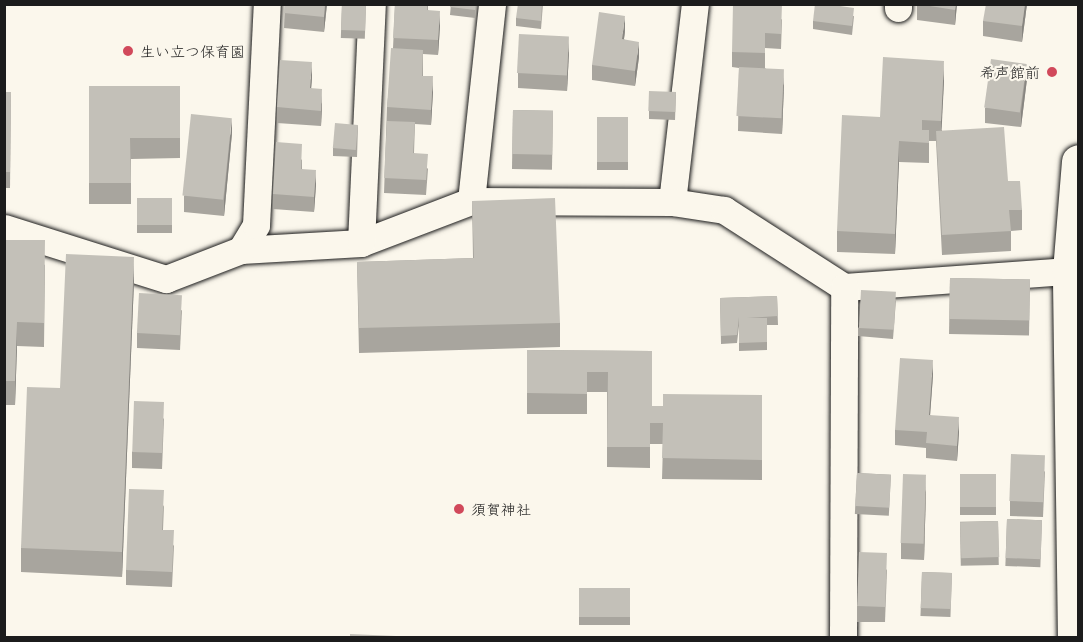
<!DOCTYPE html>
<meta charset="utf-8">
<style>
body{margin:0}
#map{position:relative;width:1083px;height:642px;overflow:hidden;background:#fbf7ec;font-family:"Playpen Sans","Klee One",sans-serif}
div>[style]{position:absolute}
.roads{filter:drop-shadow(0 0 2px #1c1c1c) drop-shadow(0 0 2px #1c1c1c)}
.minor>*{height:27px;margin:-13.5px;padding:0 13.5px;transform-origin:13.5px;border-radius:13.5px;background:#fbf7ec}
.secondary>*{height:33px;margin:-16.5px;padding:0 16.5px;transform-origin:16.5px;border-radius:16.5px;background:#fbf7ec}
.wall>*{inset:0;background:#a8a59e;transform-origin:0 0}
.shaded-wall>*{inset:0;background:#888681}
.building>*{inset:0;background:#c3c0b8;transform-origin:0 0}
.dots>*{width:16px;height:16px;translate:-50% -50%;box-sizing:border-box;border:3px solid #fbf7ec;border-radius:50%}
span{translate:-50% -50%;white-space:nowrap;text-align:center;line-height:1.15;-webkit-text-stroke:4.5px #fbf7ec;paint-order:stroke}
.poi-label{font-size:15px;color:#1c1c1c}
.left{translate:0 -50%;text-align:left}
.right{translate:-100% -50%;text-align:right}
.frame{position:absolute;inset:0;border:6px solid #1c1c1c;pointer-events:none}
</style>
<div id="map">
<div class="roads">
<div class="minor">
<div style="left:898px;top:8px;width:4px;rotate:-90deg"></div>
<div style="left:471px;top:201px;width:198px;rotate:-83.9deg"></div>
<div style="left:672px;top:202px;width:199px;rotate:-83.4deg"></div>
<div style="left:4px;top:228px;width:170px;rotate:17.5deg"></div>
<div style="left:166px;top:279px;width:80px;rotate:-21.1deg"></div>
<div style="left:241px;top:250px;width:120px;rotate:-3.3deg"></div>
<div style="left:361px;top:243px;width:118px;rotate:-20.9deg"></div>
<div style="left:471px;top:201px;width:201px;rotate:0.3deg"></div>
<div style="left:672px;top:202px;width:53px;rotate:8.7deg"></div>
<div style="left:724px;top:210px;width:143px;rotate:32.7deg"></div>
<div style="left:844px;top:287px;width:226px;rotate:-4.1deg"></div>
<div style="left:361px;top:243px;width:239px;rotate:-87.4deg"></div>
<div style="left:241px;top:250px;width:29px;rotate:-59deg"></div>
<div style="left:256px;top:225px;width:221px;rotate:-87.2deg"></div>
<div style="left:843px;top:638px;width:351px;rotate:-89.8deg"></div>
</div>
<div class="secondary">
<div style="left:1074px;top:638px;width:367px;rotate:-90.8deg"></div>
<div style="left:1069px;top:271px;width:110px;rotate:-85.3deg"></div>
</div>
</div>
<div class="wall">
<div style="clip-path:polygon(285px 4px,327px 4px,324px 32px,284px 28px)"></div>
<div style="left:342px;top:4px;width:24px;height:34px;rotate:2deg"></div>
<div style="clip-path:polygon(395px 4px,428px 4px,428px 10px,440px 26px,438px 55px,423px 54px,423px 76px,433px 92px,431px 125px,415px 124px,414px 153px,428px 169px,426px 195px,384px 193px,387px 107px,393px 48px)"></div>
<div style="clip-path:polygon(451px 4px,476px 4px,475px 18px,450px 15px)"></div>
<div style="clip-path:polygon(543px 4px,541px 29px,516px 26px,516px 18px)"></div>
<div style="clip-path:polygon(917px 4px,957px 4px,955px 25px,917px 20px)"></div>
<div style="clip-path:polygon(1027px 4px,1022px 42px,983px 36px,983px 21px)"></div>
<div style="clip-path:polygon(854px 16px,852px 35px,813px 29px,813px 21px)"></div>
<div style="clip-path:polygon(782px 19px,781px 49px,765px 48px,765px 68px,784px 85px,782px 134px,738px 131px,739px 68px,732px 67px,732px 52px)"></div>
<div style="clip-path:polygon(625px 31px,624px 39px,639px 57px,635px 86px,592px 80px,592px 65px)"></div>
<div style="clip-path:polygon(569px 52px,567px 91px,518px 88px,518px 73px)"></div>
<div style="clip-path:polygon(312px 78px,311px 88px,322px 104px,321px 126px,277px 123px,277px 107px)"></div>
<div style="clip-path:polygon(1027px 79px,1021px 127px,985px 123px,985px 108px)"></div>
<div style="clip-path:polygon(944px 81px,941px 130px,1008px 181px,1022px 210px,1022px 230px,1011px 231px,1011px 251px,942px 255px,936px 141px,929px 141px,929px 163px,899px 162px,895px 254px,837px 252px,837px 231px,880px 117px)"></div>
<div style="clip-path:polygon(89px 86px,180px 86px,180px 158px,131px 159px,131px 204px,89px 204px)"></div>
<div style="clip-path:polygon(4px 92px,11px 92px,10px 188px,4px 188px)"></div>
<div style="clip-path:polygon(676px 92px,675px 120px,649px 119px,649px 111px)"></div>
<div style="left:513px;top:110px;width:40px;height:59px;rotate:1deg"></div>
<div style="left:597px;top:117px;width:31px;height:53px"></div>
<div style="clip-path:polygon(358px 125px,357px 157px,333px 156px,333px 148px)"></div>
<div style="clip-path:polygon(232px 133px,224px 216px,184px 212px,184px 196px)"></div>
<div style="clip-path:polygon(302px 159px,302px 169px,316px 185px,314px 212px,273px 209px,273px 194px)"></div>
<div style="left:137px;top:198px;width:35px;height:35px"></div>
<div style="clip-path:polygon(472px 201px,560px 323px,560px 347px,359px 353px,357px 262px,473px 258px)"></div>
<div style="clip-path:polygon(4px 240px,45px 265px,44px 347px,17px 346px,15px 405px,4px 405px)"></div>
<div style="left:950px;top:278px;width:80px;height:56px;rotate:1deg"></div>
<div style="clip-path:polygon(134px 281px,122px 577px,21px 572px,21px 548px,60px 388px)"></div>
<div style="clip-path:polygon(777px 296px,778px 325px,767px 325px,767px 350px,739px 351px,739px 326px,737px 343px,721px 344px,720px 298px)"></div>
<div style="clip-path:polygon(896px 300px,893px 339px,858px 336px,858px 328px)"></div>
<div style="clip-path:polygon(182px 310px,180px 350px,137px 348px,137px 333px)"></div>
<div style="clip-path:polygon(527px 350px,652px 351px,652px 406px,663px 406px,762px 395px,762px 480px,662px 479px,663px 444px,650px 444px,650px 468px,607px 467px,607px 392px,587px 392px,587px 414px,527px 414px)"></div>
<div style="clip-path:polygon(933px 375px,930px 415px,959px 432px,957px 461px,926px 458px,926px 448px,895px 445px,895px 430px)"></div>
<div style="clip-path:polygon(164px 418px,162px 469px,132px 468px,132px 452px)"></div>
<div style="clip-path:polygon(1045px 471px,1043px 517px,1010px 516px,1010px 501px)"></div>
<div style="left:857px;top:473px;width:34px;height:41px;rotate:3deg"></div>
<div style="left:960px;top:474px;width:36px;height:41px"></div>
<div style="clip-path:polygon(926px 490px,924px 560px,901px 559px,901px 543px)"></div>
<div style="clip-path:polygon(164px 505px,163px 530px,174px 546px,172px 587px,126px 585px,126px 570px)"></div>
<div style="left:1007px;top:519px;width:35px;height:47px;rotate:2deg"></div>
<div style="left:998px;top:521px;width:44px;height:38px;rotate:89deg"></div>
<div style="clip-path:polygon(887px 569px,885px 622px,857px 622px,857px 606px)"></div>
<div style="left:922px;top:572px;width:30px;height:44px;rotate:2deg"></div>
<div style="left:630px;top:588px;width:37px;height:51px;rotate:90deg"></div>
</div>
<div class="shaded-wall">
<div style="clip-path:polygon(325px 4px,327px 4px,324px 32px,324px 17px)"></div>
<div style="clip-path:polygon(956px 4px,957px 4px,955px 25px,955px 10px)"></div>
<div style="clip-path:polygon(1025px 4px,1027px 4px,1022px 42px,1022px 26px)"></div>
<div style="clip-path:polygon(440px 11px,440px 26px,438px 55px,438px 40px)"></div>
<div style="clip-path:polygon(625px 16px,625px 31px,622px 54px,622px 39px)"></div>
<div style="clip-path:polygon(569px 37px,569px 52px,567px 91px,567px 75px)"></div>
<div style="clip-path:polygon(639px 42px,639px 57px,635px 86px,635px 71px)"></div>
<div style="clip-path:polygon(944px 61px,944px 81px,941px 142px,941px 121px)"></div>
<div style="clip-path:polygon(312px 62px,312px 78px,310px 103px,310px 88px)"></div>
<div style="clip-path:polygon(1027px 64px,1027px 79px,1021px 127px,1021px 112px)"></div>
<div style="clip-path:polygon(784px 69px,784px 85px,782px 134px,782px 118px)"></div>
<div style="clip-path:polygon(433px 76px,433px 92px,431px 125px,431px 110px)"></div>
<div style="clip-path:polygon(322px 89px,322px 104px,321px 126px,321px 111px)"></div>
<div style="clip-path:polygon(232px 118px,232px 133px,224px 216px,224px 200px)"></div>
<div style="clip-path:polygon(899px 141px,899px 162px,895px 254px,895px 234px)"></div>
<div style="clip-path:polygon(316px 170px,316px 185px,314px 212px,314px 197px)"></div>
<div style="clip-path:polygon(134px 257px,134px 281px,122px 577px,122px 552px)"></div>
<div style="clip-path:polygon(17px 322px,17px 346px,15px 405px,15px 381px)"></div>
<div style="clip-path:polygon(933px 360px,933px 375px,929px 430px,929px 415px)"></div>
<div style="clip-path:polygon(959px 417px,959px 432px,957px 461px,957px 446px)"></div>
<div style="clip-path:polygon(926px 475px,926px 490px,924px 560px,924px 544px)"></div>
</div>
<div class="building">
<div style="clip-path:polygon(285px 4px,325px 4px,324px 17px,284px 13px)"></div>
<div style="left:342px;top:4px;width:24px;height:26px;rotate:2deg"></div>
<div style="clip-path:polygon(395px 4px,427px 4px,427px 10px,440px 11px,438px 40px,393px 38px)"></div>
<div style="clip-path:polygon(451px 4px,476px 4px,475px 10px,450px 7px)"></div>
<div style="clip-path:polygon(518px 4px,542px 4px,541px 21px,516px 18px)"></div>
<div style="clip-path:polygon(733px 4px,782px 4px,781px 34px,765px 33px,765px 53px,732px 52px)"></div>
<div style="clip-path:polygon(815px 4px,826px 4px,854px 8px,852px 26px,813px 21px)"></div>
<div style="clip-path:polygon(917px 4px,956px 4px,955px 10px)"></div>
<div style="clip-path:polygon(986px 4px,1025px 4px,1022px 26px,983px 21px)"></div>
<div style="clip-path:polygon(599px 12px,625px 16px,622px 39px,639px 42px,635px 71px,592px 65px)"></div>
<div style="left:519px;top:34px;width:50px;height:39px;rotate:3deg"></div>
<div style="clip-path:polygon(391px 48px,423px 50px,422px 76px,433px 76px,431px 110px,387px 107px)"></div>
<div style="clip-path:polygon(883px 57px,944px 61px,941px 121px,922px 120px,922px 130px,929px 130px,929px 143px,899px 141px,895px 234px,837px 231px,842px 115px,880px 117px)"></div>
<div style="left:991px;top:59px;width:36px;height:49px;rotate:8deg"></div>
<div style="clip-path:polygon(280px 60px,312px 62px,310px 88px,322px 89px,321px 111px,277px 107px)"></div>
<div style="left:739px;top:67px;width:45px;height:49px;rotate:3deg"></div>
<div style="clip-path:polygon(89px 86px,180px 86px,180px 138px,130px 138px,131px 183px,89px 183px)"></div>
<div style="left:649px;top:91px;width:27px;height:20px;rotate:2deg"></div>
<div style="clip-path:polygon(4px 92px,11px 92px,10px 172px,4px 172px)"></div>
<div style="left:513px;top:110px;width:40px;height:44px;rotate:1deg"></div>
<div style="left:191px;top:114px;width:41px;height:82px;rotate:6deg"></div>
<div style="left:597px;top:117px;width:31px;height:45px"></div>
<div style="clip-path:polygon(387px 121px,415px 122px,413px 153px,428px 154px,426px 180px,384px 178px)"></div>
<div style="left:335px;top:123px;width:23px;height:25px;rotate:5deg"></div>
<div style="clip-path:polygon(1004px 127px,1008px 181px,1020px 181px,1022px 210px,1009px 210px,1011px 231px,942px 235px,936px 131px)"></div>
<div style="clip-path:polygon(276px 142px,302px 144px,301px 169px,316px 170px,314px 197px,273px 194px)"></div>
<div style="left:137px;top:198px;width:35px;height:27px"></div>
<div style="clip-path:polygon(555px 198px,560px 323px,359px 328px,357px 262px,474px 258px,472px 201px)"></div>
<div style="clip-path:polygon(4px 240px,45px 240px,44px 323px,17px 322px,15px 381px,4px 381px)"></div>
<div style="clip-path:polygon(66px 254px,134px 257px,122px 552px,21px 548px,27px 387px,60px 388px)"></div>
<div style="left:950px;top:278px;width:80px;height:41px;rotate:1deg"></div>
<div style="left:861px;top:290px;width:35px;height:38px;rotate:3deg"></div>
<div style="left:139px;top:293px;width:43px;height:40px;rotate:3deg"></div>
<div style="clip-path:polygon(777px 296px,778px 316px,747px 318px,767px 318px,767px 342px,739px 343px,739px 317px,737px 335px,721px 336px,720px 298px)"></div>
<div style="clip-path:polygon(527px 350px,652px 351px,652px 406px,663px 406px,663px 394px,762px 395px,762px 460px,662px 458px,663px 423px,650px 423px,650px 447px,607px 447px,608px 372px,587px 372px,587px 394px,527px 393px)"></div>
<div style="clip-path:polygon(900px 358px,933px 360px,929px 415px,959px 417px,957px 446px,926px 443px,927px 432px,895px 430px)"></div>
<div style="left:134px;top:401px;width:30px;height:51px;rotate:2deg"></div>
<div style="left:1011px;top:454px;width:34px;height:47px;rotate:2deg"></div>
<div style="left:857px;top:473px;width:34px;height:33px;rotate:3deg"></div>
<div style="left:903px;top:474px;width:23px;height:69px;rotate:2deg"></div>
<div style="left:960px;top:474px;width:36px;height:33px"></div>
<div style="clip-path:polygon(129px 489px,164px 490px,162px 530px,174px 530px,172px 572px,126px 570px)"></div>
<div style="left:1007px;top:519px;width:35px;height:39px;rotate:2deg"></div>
<div style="left:998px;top:521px;width:36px;height:38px;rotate:88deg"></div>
<div style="left:859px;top:552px;width:28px;height:54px;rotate:2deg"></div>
<div style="left:922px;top:572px;width:30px;height:36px;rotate:2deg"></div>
<div style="left:630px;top:588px;width:29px;height:51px;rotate:90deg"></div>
<div style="clip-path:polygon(350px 634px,442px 638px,350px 638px)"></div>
</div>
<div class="dots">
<div style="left:128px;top:51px;background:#d1495b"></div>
<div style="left:1052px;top:72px;background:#d1495b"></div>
<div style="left:459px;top:509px;background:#d1495b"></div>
</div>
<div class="poi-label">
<span class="left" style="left:140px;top:51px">生い立つ保育園</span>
<span class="right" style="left:1040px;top:72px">希声館前</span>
<span class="left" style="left:471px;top:509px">須賀神社</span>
</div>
<div class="frame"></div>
</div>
